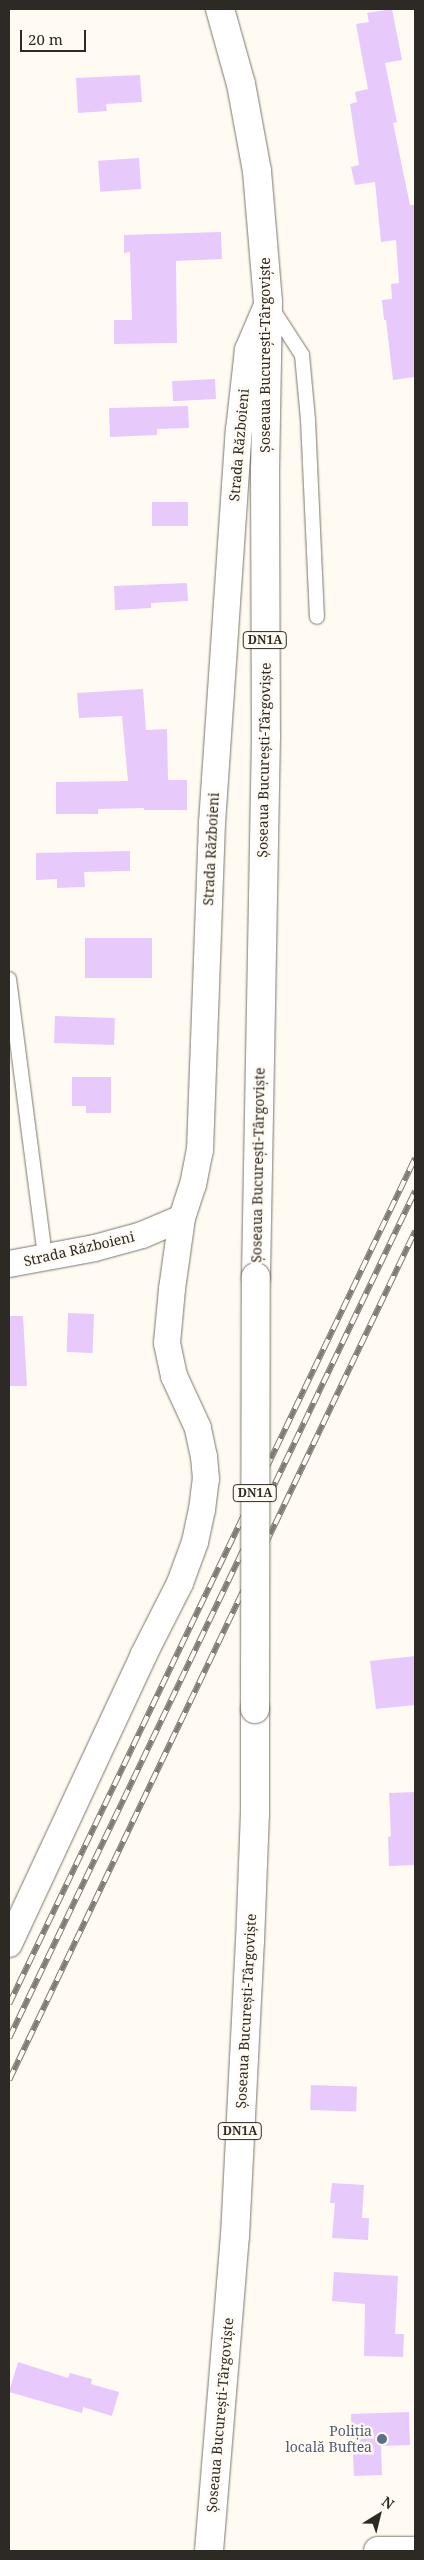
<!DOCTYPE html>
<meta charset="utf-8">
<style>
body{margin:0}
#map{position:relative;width:424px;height:2560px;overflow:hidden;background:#fffbf3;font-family:"Noto Serif",serif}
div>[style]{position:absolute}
.building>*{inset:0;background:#e7c9fc;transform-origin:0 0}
.roads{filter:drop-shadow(0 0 1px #7c766b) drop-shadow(0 0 1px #7c766b)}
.service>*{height:14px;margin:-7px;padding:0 7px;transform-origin:7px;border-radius:7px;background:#fff}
.minor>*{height:26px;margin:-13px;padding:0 13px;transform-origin:13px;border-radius:13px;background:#fff}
.tertiary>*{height:28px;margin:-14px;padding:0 14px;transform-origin:14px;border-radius:14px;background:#fff}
.primary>*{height:28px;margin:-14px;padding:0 14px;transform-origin:14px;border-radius:14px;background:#fff}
.rail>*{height:5.5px;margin-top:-2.75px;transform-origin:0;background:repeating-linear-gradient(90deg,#fffbf3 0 11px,#7f7c76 0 22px);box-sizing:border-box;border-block:1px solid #7f7c76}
.bridges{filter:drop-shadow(0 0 1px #7c766b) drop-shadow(0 0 1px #7c766b)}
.primary-bridge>*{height:28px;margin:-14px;padding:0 14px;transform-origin:14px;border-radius:14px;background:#fff}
.dots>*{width:14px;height:14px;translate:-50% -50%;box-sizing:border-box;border:2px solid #fffbf3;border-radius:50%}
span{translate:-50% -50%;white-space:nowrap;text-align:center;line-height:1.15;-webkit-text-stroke:5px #fffbf3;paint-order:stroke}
.shield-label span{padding:1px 4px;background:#fffbf3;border:1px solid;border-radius:4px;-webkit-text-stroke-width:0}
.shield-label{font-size:12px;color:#2d2a26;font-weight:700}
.street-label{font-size:14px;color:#2d2a26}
.service-label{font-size:14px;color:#4e5e75}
.right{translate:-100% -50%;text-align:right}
.frame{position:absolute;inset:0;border:10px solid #2d2a26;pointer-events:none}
.north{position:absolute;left:354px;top:2490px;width:50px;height:50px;-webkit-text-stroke:4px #fffbf3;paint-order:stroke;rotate:36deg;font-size:14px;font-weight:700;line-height:20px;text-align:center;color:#2d2a26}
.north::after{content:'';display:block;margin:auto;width:18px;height:22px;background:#2d2a26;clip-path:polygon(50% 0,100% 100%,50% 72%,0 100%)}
.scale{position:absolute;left:20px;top:30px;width:66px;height:22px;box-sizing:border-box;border:2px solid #2d2a26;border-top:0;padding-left:6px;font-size:15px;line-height:18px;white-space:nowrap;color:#2d2a26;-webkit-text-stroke:4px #fffbf3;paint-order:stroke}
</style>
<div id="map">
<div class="building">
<div style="clip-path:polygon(392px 9px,402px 60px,385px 63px,397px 122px,393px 123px,410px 205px,415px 205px,415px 377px,393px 380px,386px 320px,384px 320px,382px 300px,392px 299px,391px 284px,399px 283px,396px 240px,381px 242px,375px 182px,355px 185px,351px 167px,359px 165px,350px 104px,357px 102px,355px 92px,368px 89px,356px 24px,369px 22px,367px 13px)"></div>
<div style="clip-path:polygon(140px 75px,142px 102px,106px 104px,107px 111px,78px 113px,76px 78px)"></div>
<div style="left:139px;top:158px;width:31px;height:41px;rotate:86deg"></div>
<div style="clip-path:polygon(221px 232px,222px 259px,176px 261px,177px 343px,114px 344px,114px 320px,132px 320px,130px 252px,124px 253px,124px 235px)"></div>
<div style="left:215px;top:379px;width:20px;height:43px;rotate:87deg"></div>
<div style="clip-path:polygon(188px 406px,189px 428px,157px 429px,157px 435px,110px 437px,109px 408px)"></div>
<div style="left:188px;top:502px;width:24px;height:36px;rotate:90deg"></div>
<div style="clip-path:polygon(187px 583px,188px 601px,151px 603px,151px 608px,115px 610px,114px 586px)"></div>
<div style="clip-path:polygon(143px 689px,146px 730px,167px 729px,168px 780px,187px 780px,187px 810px,144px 810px,144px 808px,98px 809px,98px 814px,56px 814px,56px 782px,128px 781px,122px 716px,79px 718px,77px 693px)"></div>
<div style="clip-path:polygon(130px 851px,130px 871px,84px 872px,85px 887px,57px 888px,57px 879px,36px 880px,36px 853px)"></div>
<div style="left:85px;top:938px;width:67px;height:40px"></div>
<div style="left:55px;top:1016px;width:60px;height:27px;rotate:2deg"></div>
<div style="clip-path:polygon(72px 1077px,111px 1077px,111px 1113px,86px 1113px,86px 1106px,72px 1106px)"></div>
<div style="left:68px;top:1313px;width:26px;height:39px;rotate:2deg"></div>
<div style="clip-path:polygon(9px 1316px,23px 1316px,27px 1386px,9px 1386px)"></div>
<div style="clip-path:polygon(415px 1656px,415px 1705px,376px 1709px,370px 1661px)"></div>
<div style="clip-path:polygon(415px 1792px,415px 1865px,389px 1866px,388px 1837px,391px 1836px,389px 1793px)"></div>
<div style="left:311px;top:2085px;width:46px;height:25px;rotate:2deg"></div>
<div style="clip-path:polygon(332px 2183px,364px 2185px,362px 2218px,369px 2218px,368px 2240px,332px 2238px,335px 2203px,330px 2203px)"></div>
<div style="clip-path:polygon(334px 2272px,398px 2276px,395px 2334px,404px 2334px,403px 2357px,364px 2356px,365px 2304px,332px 2301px)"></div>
<div style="clip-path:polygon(18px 2362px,68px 2378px,70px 2373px,92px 2379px,91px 2384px,119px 2392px,112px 2416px,83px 2407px,82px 2413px,9px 2392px)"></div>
<div style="clip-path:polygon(409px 2412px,410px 2445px,381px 2446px,382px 2475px,354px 2476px,351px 2414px)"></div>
</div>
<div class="roads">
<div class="service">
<div style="left:271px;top:307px;width:57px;rotate:57.1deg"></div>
<div style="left:302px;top:355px;width:65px;rotate:84.7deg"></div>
<div style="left:308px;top:420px;width:197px;rotate:87.4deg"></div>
<div style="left:9px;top:979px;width:281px;rotate:82.6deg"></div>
</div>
<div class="minor">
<div style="left:9px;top:1264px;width:87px;rotate:-10.5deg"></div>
<div style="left:95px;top:1248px;width:49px;rotate:-15.5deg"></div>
<div style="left:142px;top:1235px;width:43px;rotate:-23deg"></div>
<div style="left:9px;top:1944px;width:318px;rotate:-65deg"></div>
<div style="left:143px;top:1656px;width:82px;rotate:-63.1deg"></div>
<div style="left:180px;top:1583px;width:44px;rotate:-69.9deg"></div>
<div style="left:195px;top:1542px;width:33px;rotate:-78deg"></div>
<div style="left:202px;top:1510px;width:31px;rotate:-83deg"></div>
<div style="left:206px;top:1479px;width:22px;rotate:-95deg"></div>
<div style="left:204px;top:1457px;width:30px;rotate:-102deg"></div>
<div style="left:198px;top:1428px;width:57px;rotate:-114.8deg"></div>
<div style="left:174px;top:1376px;width:34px;rotate:-102deg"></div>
<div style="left:167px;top:1343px;width:54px;rotate:-84.7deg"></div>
<div style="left:172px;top:1289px;width:72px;rotate:-82deg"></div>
<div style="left:182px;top:1218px;width:35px;rotate:-72deg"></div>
<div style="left:193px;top:1185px;width:36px;rotate:-79deg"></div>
<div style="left:200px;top:1150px;width:327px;rotate:-87.9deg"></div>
<div style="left:212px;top:823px;width:394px;rotate:-86.1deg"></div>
<div style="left:239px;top:430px;width:81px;rotate:-83.6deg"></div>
<div style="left:248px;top:350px;width:51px;rotate:-66.9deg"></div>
</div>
<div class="tertiary">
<div style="left:378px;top:2551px;width:37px"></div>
</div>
<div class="primary">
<div style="left:220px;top:9px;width:78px;rotate:74.4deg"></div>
<div style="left:241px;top:84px;width:88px;rotate:79.6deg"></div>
<div style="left:257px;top:171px;width:131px;rotate:85.2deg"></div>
<div style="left:268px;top:302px;width:166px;rotate:91deg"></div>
<div style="left:265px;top:468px;width:267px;rotate:89.8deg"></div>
<div style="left:266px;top:735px;width:542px;rotate:91.06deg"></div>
<div style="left:209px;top:2551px;width:316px;rotate:-85.3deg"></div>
<div style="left:235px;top:2236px;width:294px;rotate:-87.1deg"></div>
<div style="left:250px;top:1942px;width:128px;rotate:-87.8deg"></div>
<div style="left:255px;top:1814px;width:105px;rotate:-90deg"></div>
</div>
</div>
<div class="rail">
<div style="left:9px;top:2004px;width:938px;rotate:-64.36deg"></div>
<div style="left:9px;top:2038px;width:939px;rotate:-64.39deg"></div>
<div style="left:9px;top:2080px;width:941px;rotate:-64.44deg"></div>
</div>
<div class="bridges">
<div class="primary-bridge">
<div style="left:255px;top:1709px;width:432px;rotate:-89.9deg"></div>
</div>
</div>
<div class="dots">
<div style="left:382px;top:2439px;background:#5c6f8a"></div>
</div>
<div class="shield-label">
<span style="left:265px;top:640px">DN1A</span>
<span style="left:255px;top:1493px">DN1A</span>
<span style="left:240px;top:2131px">DN1A</span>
</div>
<div class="street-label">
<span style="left:265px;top:355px;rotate:-90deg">Șoseaua București-Târgoviște</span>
<span style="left:239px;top:445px;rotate:-85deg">Strada Războieni</span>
<span style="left:264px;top:760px;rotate:-89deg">Șoseaua București-Târgoviște</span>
<span style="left:211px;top:849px;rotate:-87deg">Strada Războieni</span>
<span style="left:258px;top:1165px;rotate:-89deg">Șoseaua București-Târgoviște</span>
<span style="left:79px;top:1249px;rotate:-13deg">Strada Războieni</span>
<span style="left:246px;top:2011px;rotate:-87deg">Șoseaua București-Târgoviște</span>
<span style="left:220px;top:2415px;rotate:-85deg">Șoseaua București-Târgoviște</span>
</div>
<div class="service-label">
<span class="right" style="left:372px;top:2439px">Poliția<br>locală Buftea</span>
</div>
<div class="frame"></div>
<div class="north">N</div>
<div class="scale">20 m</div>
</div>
